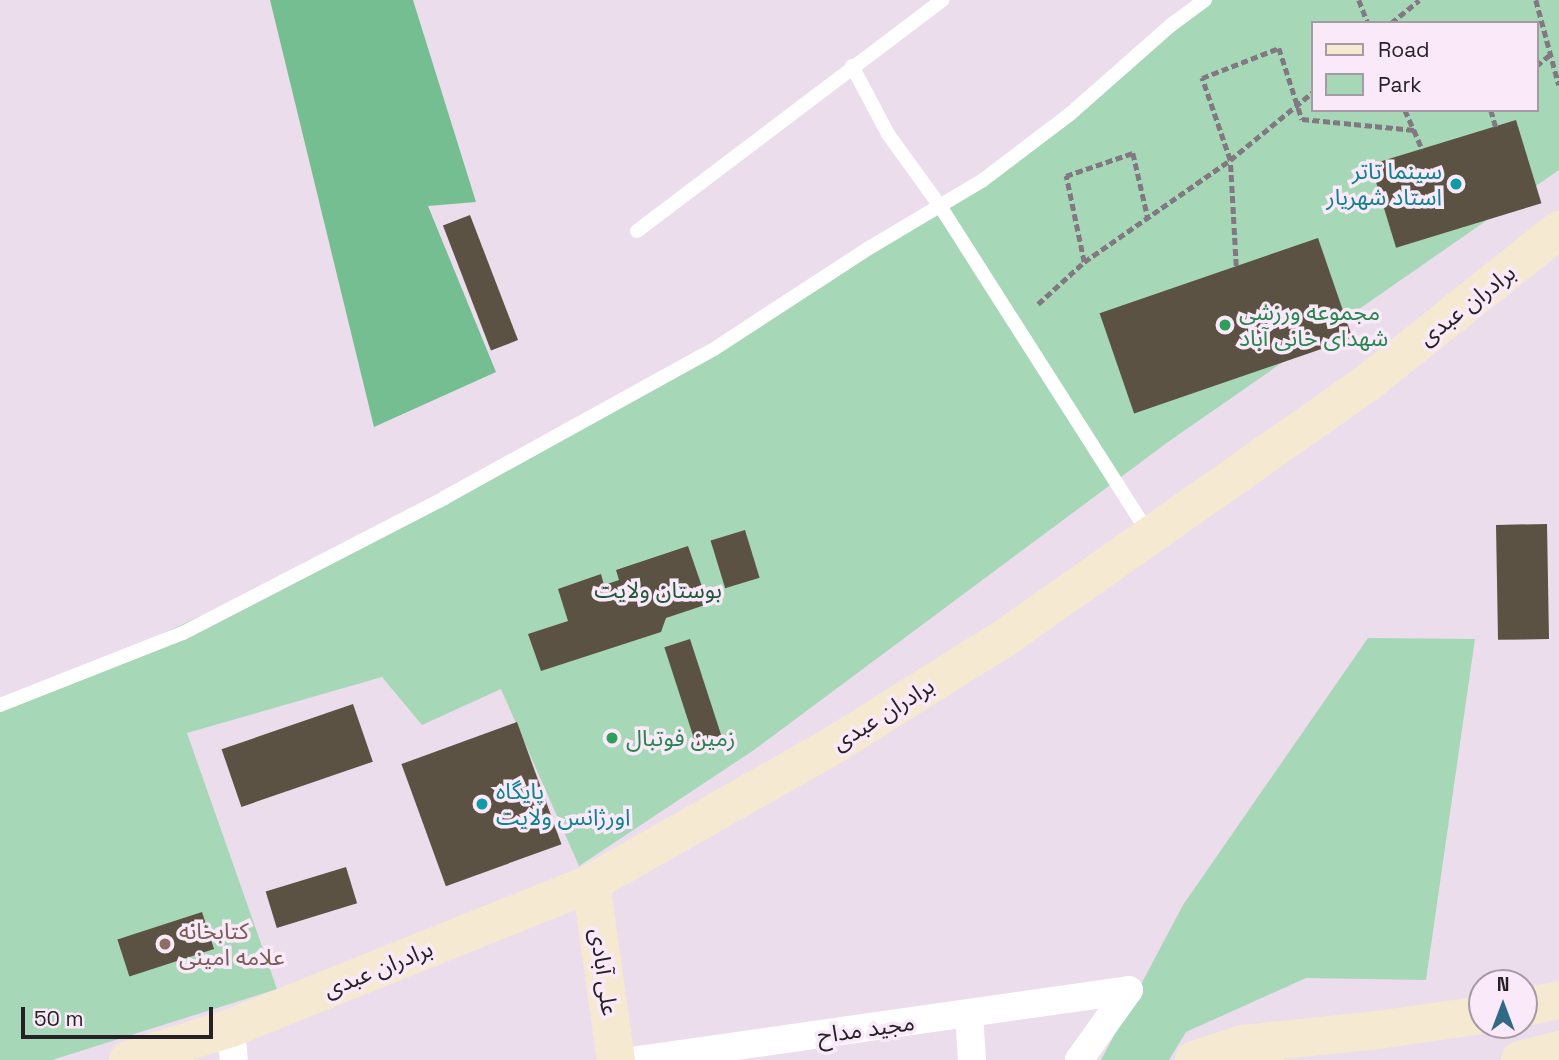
<!DOCTYPE html>
<meta charset="utf-8">
<style>
body{margin:0}
#map{position:relative;width:1559px;height:1060px;overflow:hidden;background:#ecddec;font-family:"Space Grotesk","Noto Sans Arabic",sans-serif}
div>[style]{position:absolute}
.green>*{inset:0;background:#a6d7b7}
.forest>*{inset:0;background:#75be91}
.building>*{inset:0;background:#5c5244;transform-origin:0 0}
.path>*{height:4.5px;margin-top:-2.25px;transform-origin:0;background:repeating-linear-gradient(90deg,#817881 0 7px,transparent 0 10.5px)}
.lane>*{height:14px;margin:-7px;padding:0 7px;transform-origin:7px;border-radius:7px;background:#fff}
.street>*{height:28px;margin:-14px;padding:0 14px;transform-origin:14px;border-radius:14px;background:#fff}
.secondary>*{height:38px;margin:-19px;padding:0 19px;transform-origin:19px;border-radius:19px;background:#f5e9d2}
.dots>*{width:19px;height:19px;translate:-50% -50%;box-sizing:border-box;border:4px solid #faeaf9;border-radius:50%}
span{translate:-50% -50%;white-space:nowrap;text-align:center;line-height:1.15;-webkit-text-stroke:7px #faeaf9;paint-order:stroke}
.culture-label{font-size:23px;color:#0d838f}
.right{translate:-100% -50%;text-align:right}
.left{translate:0 -50%;text-align:left}
.street-label{font-size:23px;color:#262126}
.leisure-label{font-size:23px;color:#27864d}
.park-label{font-size:23px;color:#22583a}
.education-label{font-size:23px;color:#785e54}
.legend{position:absolute;left:1311px;top:21px;width:228px;height:91px;box-sizing:border-box;background:#faeaf9;border:2px solid #a59aa5;margin:0;padding:9px 12px;list-style:none;font-size:21px;color:#262126}
.legend li{display:flex;align-items:center;gap:14px;height:35px}
.legend b{width:35px;border:2px solid #a59aa5}
.north{position:absolute;left:1468px;top:969px;width:70px;height:70px;box-sizing:border-box;background:#faeaf9;border:2px solid #a59aa5;border-radius:50%;rotate:0deg;font-size:19px;font-weight:700;line-height:28px;text-align:center;color:#262126}
.north::after{content:'';display:block;margin:auto;width:24px;height:32px;background:#316a84;clip-path:polygon(50% 0,100% 100%,50% 72%,0 100%)}
.scale{position:absolute;left:21px;top:1007px;width:192px;height:32px;box-sizing:border-box;border:4px solid #262126;border-top:0;padding-left:9px;font-size:21px;line-height:24px;white-space:nowrap;color:#262126;-webkit-text-stroke:5px #faeaf9;paint-order:stroke}
</style>
<div id="map">
<div class="green">
<div style="clip-path:polygon(evenodd,1211px 0,1559px 0,1559px 170px,1168px 442px,754px 750px,579px 866px,501px 689px,422px 725px,382px 677px,187px 733px,277px 989px,52px 1060px,0 1060px,0 704px,22px 698px,321px 561px,519px 457px,983px 180px,1211px 0,1312px 23px,1536px 23px,1536px 110px,1312px 110px,1312px 23px)"></div>
<div style="clip-path:polygon(1368px 638px,1475px 639px,1426px 980px,1306px 978px,1186px 1032px,1169px 1060px,1101px 1060px,1183px 905px)"></div>
</div>
<div class="forest">
<div style="clip-path:polygon(270px 0,413px 0,476px 202px,428px 206px,496px 372px,374px 427px)"></div>
</div>
<div class="building">
<div style="left:1516px;top:120px;width:87px;height:152px;rotate:73deg"></div>
<div style="left:470px;top:215px;width:134px;height:29px;rotate:69deg"></div>
<div style="left:1318px;top:238px;width:106px;height:231px;rotate:71deg"></div>
<div style="left:1547px;top:524px;width:115px;height:51px;rotate:89deg"></div>
<div style="left:745px;top:530px;width:50px;height:36px;rotate:73deg"></div>
<div style="clip-path:polygon(688px 546px,708px 604px,666px 618px,661px 632px,541px 671px,528px 634px,568px 621px,558px 589px,601px 574px,604px 585px,619px 580px,616px 570px)"></div>
<div style="left:690px;top:639px;width:104px;height:27px;rotate:72deg"></div>
<div style="left:353px;top:704px;width:61px;height:139px;rotate:71deg"></div>
<div style="left:517px;top:722px;width:130px;height:123px;rotate:70deg"></div>
<div style="left:346px;top:867px;width:38px;height:84px;rotate:73deg"></div>
<div style="left:202px;top:912px;width:39px;height:89px;rotate:72deg"></div>
</div>
<div class="path">
<div style="left:1359px;top:0;width:25px;rotate:69deg"></div>
<div style="left:1536px;top:0;width:88px;rotate:74.9deg"></div>
<div style="left:1391px;top:23px;width:36px;rotate:-39deg"></div>
<div style="left:1536px;top:66px;width:19px;rotate:-39deg"></div>
<div style="left:1405px;top:110px;width:22px;rotate:66deg"></div>
<div style="left:1491px;top:110px;width:18px;rotate:74deg"></div>
<div style="left:1084px;top:262px;width:88px;rotate:-101.8deg"></div>
<div style="left:1066px;top:176px;width:71px;rotate:-18.9deg"></div>
<div style="left:1133px;top:153px;width:67px;rotate:77deg"></div>
<div style="left:1236px;top:266px;width:106px;rotate:-93.2deg"></div>
<div style="left:1230px;top:160px;width:87px;rotate:-108.9deg"></div>
<div style="left:1202px;top:78px;width:83px;rotate:-21.3deg"></div>
<div style="left:1279px;top:48px;width:75px;rotate:72.1deg"></div>
<div style="left:1302px;top:119px;width:113px;rotate:5.6deg"></div>
<div style="left:1414px;top:130px;width:21px;rotate:67deg"></div>
<div style="left:1038px;top:304px;width:62px;rotate:-42.4deg"></div>
<div style="left:1084px;top:262px;width:178px;rotate:-34.9deg"></div>
<div style="left:1230px;top:160px;width:106px;rotate:-39.3deg"></div>
</div>
<div class="lane">
<div style="left:852px;top:66px;width:77px;rotate:62.1deg"></div>
<div style="left:888px;top:134px;width:89px;rotate:54.2deg"></div>
<div style="left:940px;top:206px;width:389px;rotate:57.5deg"></div>
<div style="left:637px;top:231px;width:383px;rotate:-37.1deg"></div>
<div style="left:0;top:705px;width:197px;rotate:-21.5deg"></div>
<div style="left:183px;top:633px;width:294px;rotate:-27.3deg"></div>
<div style="left:444px;top:498px;width:308px;rotate:-28.9deg"></div>
<div style="left:714px;top:349px;width:185px;rotate:-33.1deg"></div>
<div style="left:869px;top:248px;width:133px;rotate:-30.8deg"></div>
<div style="left:983px;top:180px;width:109px;rotate:-37.2deg"></div>
<div style="left:1070px;top:114px;width:135px;rotate:-41.4deg"></div>
<div style="left:1171px;top:25px;width:42px;rotate:-36.3deg"></div>
</div>
<div class="street">
<div style="left:969px;top:1014px;width:46px;rotate:86.3deg"></div>
<div style="left:231px;top:1028px;width:32px;rotate:85deg"></div>
<div style="left:638px;top:1060px;width:496px;rotate:-8.1deg"></div>
<div style="left:1079px;top:1060px;width:86px;rotate:-54.5deg"></div>
</div>
<div class="secondary">
<div style="left:591px;top:883px;width:179px;rotate:82deg"></div>
<div style="left:1524px;top:1007px;width:36px;rotate:-11deg"></div>
<div style="left:1243px;top:1044px;width:136px;rotate:-5.9deg"></div>
<div style="left:1378px;top:1030px;width:105px;rotate:-8.2deg"></div>
<div style="left:128px;top:1060px;width:108px;rotate:-17.3deg"></div>
<div style="left:231px;top:1028px;width:388px;rotate:-21.9deg"></div>
<div style="left:591px;top:883px;width:283px;rotate:-29.6deg"></div>
<div style="left:837px;top:743px;width:196px;rotate:-32.1deg"></div>
<div style="left:1003px;top:639px;width:444px;rotate:-35.1deg"></div>
<div style="left:1366px;top:384px;width:247px;rotate:-38.6deg"></div>
<div style="left:1194px;top:1060px;width:52px;rotate:-18.1deg"></div>
<div style="left:1243px;top:1044px;width:25px;rotate:11deg"></div>
<div style="left:1520px;top:1060px;width:40px;rotate:-14.4deg"></div>
</div>
<div class="dots">
<div style="left:1456px;top:184px;background:#0f9aa8"></div>
<div style="left:1225px;top:325px;background:#2e9e5b"></div>
<div style="left:612px;top:738px;background:#2e9e5b"></div>
<div style="left:482px;top:804px;background:#0f9aa8"></div>
<div style="left:165px;top:944px;background:#8d6e63"></div>
</div>
<div class="culture-label">
<span class="right" style="left:1442px;top:184px">سینما تاتر<br>استاد شهریار</span>
<span class="left" style="left:496px;top:804px">پایگاه<br>اورژانس ولایت</span>
</div>
<div class="street-label">
<span style="left:1467px;top:305px;rotate:-38deg">برادران عبدی</span>
<span style="left:883px;top:714px;rotate:-32deg">برادران عبدی</span>
<span style="left:378px;top:969px;rotate:-22deg">برادران عبدی</span>
<span style="left:604px;top:972px;rotate:82deg">علی آبادی</span>
<span style="left:866px;top:1029px;rotate:-8deg">مجید مداح</span>
</div>
<div class="leisure-label">
<span class="left" style="left:1239px;top:325px">مجموعه ورزشی<br>شهدای خانی آباد</span>
<span class="left" style="left:626px;top:738px">زمین فوتبال</span>
</div>
<div class="park-label">
<span style="left:658px;top:590px">بوستان ولایت</span>
</div>
<div class="education-label">
<span class="left" style="left:179px;top:944px">کتابخانه<br>علامه امینی</span>
</div>
<ul class="legend">
<li><b style="height:9px;background:#f5e9d2"></b>Road</li>
<li><b style="height:19px;background:#a6d7b7"></b>Park</li>
</ul>
<div class="north">N</div>
<div class="scale">50 m</div>
</div>
